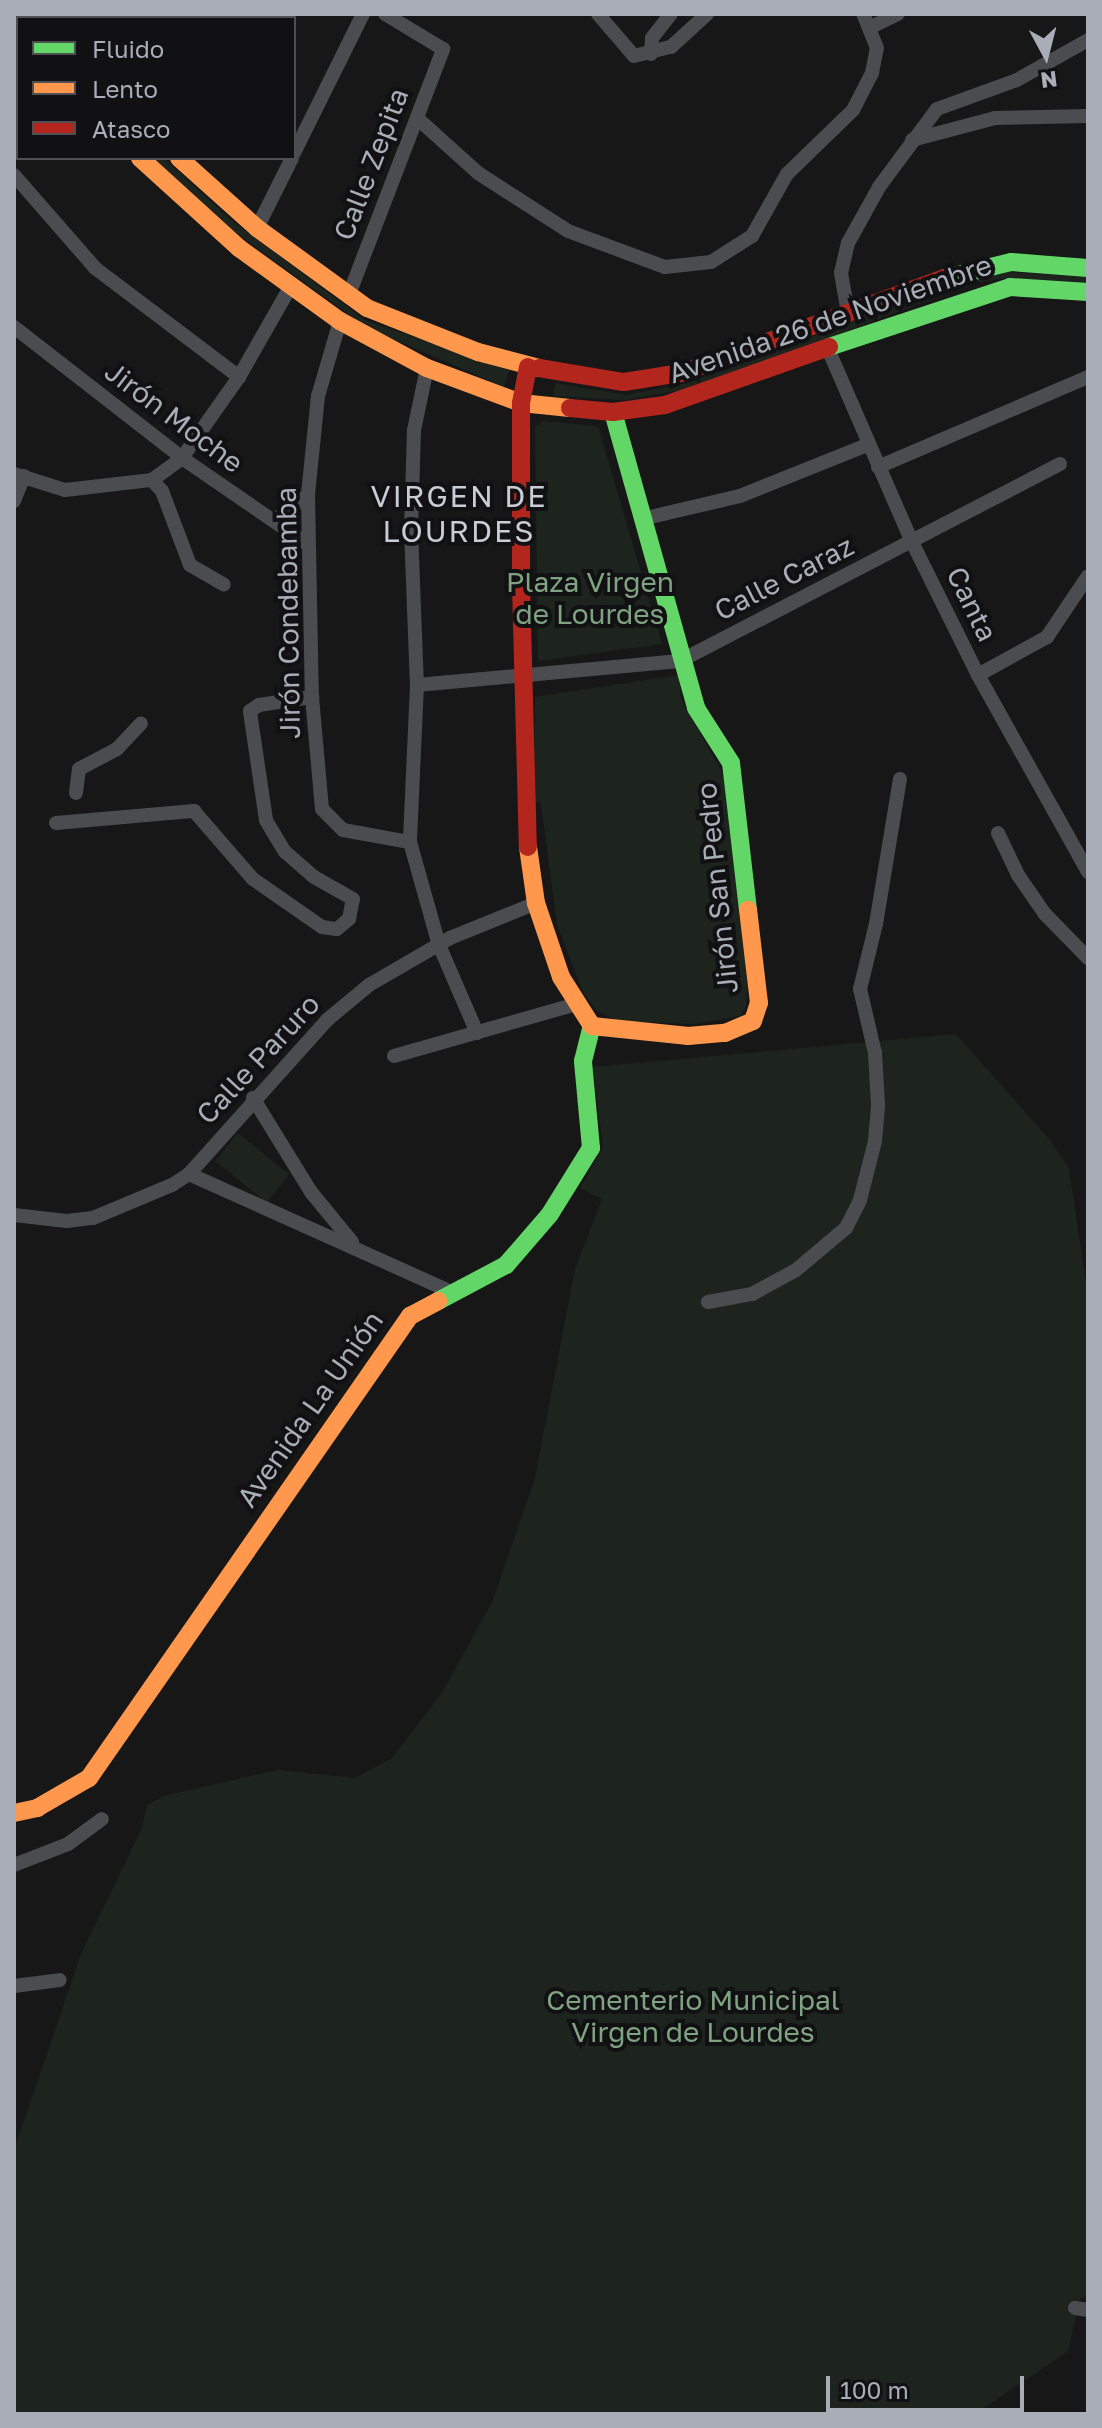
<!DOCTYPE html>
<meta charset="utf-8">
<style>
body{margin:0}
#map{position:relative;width:1102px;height:2428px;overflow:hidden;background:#171717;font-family:"Golos Text",sans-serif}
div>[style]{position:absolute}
.green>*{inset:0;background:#1d241e;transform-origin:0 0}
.street>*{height:14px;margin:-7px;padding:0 7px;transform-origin:7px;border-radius:7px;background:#4b4c50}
.fast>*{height:18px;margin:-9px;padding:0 9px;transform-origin:9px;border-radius:9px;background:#63d668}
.slow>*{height:18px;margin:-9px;padding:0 9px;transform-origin:9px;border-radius:9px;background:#ff974d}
.jam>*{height:18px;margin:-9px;padding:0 9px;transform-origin:9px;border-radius:9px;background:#b3261e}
span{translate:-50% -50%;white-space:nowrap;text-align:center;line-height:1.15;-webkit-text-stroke:8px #111113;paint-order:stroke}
.street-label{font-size:28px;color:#a8adb8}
.park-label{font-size:28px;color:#7fa381}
.neighbourhood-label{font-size:30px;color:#c9ccd4;letter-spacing:2px}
.frame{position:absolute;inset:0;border:16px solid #a8adb8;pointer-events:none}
.legend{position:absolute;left:16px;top:16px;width:280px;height:144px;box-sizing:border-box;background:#111113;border:2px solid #4d4f55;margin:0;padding:10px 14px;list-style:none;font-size:24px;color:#a8adb8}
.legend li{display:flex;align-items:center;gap:16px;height:40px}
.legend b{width:40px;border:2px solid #4d4f55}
.north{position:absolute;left:1006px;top:16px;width:80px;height:80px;-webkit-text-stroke:6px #111113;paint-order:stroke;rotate:173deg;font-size:22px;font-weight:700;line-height:32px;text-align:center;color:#a8adb8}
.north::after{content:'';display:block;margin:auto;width:28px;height:36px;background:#a8adb8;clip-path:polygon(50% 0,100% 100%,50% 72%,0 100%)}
.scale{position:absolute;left:826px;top:2376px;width:198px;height:36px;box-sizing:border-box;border:4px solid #a8adb8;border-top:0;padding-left:10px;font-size:24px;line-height:28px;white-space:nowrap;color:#a8adb8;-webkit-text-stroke:6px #111113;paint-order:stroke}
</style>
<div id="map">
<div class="green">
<div style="clip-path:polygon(152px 158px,163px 158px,232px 221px,365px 320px,509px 370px,504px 387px,366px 327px,228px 227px)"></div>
<div style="clip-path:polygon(1009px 272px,1088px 277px,1088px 284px,1009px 278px,979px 282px,688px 389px,624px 400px,553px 396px,555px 383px,626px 395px,688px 383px,953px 284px)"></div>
<div style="clip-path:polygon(543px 421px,598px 426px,662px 644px,538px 661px,535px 427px)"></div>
<div style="clip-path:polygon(679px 675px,681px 698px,722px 772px,730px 801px,748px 972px,746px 1007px,740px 1016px,695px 1024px,617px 1021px,596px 1010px,583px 992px,557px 925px,541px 803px,534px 802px,535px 697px)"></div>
<div style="clip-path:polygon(956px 1034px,1050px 1140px,1069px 1169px,1088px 1296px,1088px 2296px,1080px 2298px,1068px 2351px,975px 2414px,14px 2414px,14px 2150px,81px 1954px,142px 1828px,147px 1805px,164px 1796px,277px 1770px,355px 1778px,392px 1758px,442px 1693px,493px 1600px,535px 1478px,575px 1269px,602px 1199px,580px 1188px,603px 1147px,593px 1067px)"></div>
<div style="left:238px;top:1133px;width:66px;height:36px;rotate:39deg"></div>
</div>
<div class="street">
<div style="left:598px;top:14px;width:55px;rotate:49.4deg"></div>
<div style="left:634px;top:56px;width:38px;rotate:-14deg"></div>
<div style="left:671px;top:47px;width:49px;rotate:-42.5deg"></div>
<div style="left:126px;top:18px;width:6px;rotate:-45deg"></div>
<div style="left:246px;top:18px;width:4px;rotate:-63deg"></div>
<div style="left:869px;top:28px;width:32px;rotate:-26deg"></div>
<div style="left:651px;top:54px;width:16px;rotate:-86deg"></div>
<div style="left:652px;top:38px;width:31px;rotate:-52deg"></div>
<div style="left:417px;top:118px;width:82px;rotate:42deg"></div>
<div style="left:478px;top:173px;width:107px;rotate:32.8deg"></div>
<div style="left:568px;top:231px;width:103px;rotate:20.4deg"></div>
<div style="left:665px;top:267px;width:46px;rotate:-6.2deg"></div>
<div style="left:711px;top:262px;width:49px;rotate:-32.4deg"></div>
<div style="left:752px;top:236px;width:71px;rotate:-60.6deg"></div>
<div style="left:787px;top:174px;width:92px;rotate:-44.1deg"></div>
<div style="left:853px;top:110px;width:42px;rotate:-62.8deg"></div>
<div style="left:872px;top:73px;width:25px;rotate:-79deg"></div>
<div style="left:877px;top:48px;width:37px;rotate:-112deg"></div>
<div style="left:14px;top:124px;width:5px;rotate:-37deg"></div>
<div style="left:912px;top:140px;width:86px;rotate:-14.8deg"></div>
<div style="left:995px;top:118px;width:93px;rotate:-1.2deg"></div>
<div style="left:294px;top:153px;width:155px;rotate:-63.6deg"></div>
<div style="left:14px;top:175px;width:123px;rotate:48.9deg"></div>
<div style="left:95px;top:268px;width:181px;rotate:37.1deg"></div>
<div style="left:257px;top:228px;width:78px;rotate:-63.4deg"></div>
<div style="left:348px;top:297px;width:266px;rotate:-69deg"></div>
<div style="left:443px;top:49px;width:68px;rotate:-148.9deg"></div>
<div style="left:848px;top:313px;width:41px;rotate:-99.9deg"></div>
<div style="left:841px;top:273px;width:31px;rotate:-77deg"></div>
<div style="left:848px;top:243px;width:64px;rotate:-61deg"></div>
<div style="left:879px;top:187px;width:97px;rotate:-53.4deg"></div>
<div style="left:937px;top:109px;width:85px;rotate:-19.9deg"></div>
<div style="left:1017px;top:80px;width:81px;rotate:-29.4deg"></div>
<div style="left:340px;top:321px;width:78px;rotate:106.3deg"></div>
<div style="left:318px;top:396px;width:100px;rotate:95.8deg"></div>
<div style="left:308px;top:495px;width:202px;rotate:88.9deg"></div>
<div style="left:312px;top:697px;width:112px;rotate:84.9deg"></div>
<div style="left:322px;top:809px;width:30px;rotate:45deg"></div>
<div style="left:343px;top:830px;width:68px;rotate:10.2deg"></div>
<div style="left:14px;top:327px;width:213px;rotate:37.9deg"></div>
<div style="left:182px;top:458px;width:152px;rotate:34.5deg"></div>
<div style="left:828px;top:349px;width:210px;rotate:66.5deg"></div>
<div style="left:912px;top:542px;width:148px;rotate:63.6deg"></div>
<div style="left:978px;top:675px;width:226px;rotate:60.8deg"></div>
<div style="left:427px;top:368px;width:63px;rotate:101.8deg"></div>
<div style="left:414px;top:430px;width:100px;rotate:91.7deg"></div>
<div style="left:411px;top:530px;width:155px;rotate:87.8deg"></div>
<div style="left:417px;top:685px;width:157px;rotate:92.6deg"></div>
<div style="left:410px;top:842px;width:107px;rotate:74.3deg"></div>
<div style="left:439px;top:945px;width:96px;rotate:66.6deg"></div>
<div style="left:878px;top:467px;width:228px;rotate:-23.2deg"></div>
<div style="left:14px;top:474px;width:53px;rotate:17.4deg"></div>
<div style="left:65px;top:490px;width:88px;rotate:-6.6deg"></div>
<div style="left:152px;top:480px;width:37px;rotate:-36deg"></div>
<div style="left:182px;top:458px;width:99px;rotate:-54.9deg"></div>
<div style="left:239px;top:377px;width:105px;rotate:-60.3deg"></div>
<div style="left:152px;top:480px;width:15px;rotate:48deg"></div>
<div style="left:162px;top:491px;width:79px;rotate:69.3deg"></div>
<div style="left:190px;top:565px;width:39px;rotate:30deg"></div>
<div style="left:14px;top:501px;width:27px;rotate:-68deg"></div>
<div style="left:642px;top:519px;width:101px;rotate:-13.2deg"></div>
<div style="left:740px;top:496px;width:137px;rotate:-21.9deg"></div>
<div style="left:274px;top:521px;width:43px;rotate:-37.4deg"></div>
<div style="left:978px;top:675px;width:79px;rotate:-28.8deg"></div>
<div style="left:1047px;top:637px;width:73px;rotate:-56.1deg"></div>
<div style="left:417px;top:685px;width:264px;rotate:-5.2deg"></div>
<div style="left:680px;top:661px;width:428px;rotate:-27.4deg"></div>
<div style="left:76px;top:793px;width:24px;rotate:-83deg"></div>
<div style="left:79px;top:769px;width:43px;rotate:-27.8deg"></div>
<div style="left:117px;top:749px;width:35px;rotate:-47deg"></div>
<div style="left:56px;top:823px;width:139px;rotate:-5deg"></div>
<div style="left:194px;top:811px;width:90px;rotate:49.1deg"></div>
<div style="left:253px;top:879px;width:84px;rotate:34.8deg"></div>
<div style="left:322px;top:927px;width:15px;rotate:8deg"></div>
<div style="left:337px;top:929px;width:16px;rotate:-40deg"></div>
<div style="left:349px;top:919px;width:20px;rotate:-79deg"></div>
<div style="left:353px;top:899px;width:45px;rotate:-150.6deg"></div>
<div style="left:314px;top:877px;width:38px;rotate:-139deg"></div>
<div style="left:285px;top:852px;width:37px;rotate:-121deg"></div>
<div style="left:266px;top:820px;width:110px;rotate:-98.4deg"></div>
<div style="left:250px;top:711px;width:11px;rotate:-34deg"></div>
<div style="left:259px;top:705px;width:54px;rotate:-8.6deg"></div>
<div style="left:998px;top:833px;width:47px;rotate:64.5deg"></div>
<div style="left:1018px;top:875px;width:47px;rotate:55.3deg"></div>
<div style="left:1045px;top:914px;width:62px;rotate:45.7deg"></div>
<div style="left:394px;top:1056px;width:190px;rotate:-15.9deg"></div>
<div style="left:253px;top:1098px;width:110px;rotate:58.3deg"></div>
<div style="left:311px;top:1192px;width:65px;rotate:50.6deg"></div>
<div style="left:189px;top:1174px;width:288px;rotate:24.2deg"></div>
<div style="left:14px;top:1215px;width:53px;rotate:6.5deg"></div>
<div style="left:67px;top:1221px;width:26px;rotate:-7deg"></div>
<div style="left:93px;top:1218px;width:86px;rotate:-22.7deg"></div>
<div style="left:172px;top:1185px;width:20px;rotate:-33deg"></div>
<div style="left:189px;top:1174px;width:207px;rotate:-48.1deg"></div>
<div style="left:327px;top:1020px;width:55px;rotate:-39.8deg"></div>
<div style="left:369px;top:985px;width:94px;rotate:-30.1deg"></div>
<div style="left:450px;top:938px;width:93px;rotate:-22.1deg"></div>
<div style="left:708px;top:1302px;width:45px;rotate:-10.3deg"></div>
<div style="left:752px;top:1294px;width:50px;rotate:-28.6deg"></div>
<div style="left:796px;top:1270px;width:65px;rotate:-40deg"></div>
<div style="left:846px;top:1228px;width:31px;rotate:-63deg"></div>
<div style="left:860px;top:1200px;width:61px;rotate:-75.7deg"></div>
<div style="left:875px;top:1141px;width:37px;rotate:-85deg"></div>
<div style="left:878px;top:1104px;width:51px;rotate:-93.4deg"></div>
<div style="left:875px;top:1053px;width:66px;rotate:-103.2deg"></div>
<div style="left:860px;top:989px;width:67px;rotate:-76.2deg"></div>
<div style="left:876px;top:924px;width:147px;rotate:-80.6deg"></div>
<div style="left:14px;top:1865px;width:58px;rotate:-21.3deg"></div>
<div style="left:68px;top:1844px;width:42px;rotate:-36.3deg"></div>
<div style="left:14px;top:1986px;width:46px;rotate:-7.4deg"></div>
<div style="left:1075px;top:2308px;width:13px;rotate:9deg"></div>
</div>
<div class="fast">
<div style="left:945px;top:278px;width:68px;rotate:-13.6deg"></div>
<div style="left:1011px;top:262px;width:77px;rotate:4.5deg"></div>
<div style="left:829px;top:347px;width:191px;rotate:-18.3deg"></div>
<div style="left:1010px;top:287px;width:78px;rotate:3.7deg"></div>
<div style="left:613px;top:412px;width:307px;rotate:74.3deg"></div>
<div style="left:696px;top:708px;width:65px;rotate:57.5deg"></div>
<div style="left:731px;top:763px;width:148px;rotate:83.4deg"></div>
<div style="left:438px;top:1301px;width:77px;rotate:-27.9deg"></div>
<div style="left:506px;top:1265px;width:67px;rotate:-49.2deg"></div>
<div style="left:550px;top:1214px;width:78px;rotate:-58.2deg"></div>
<div style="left:591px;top:1148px;width:87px;rotate:-95.3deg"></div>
<div style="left:583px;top:1061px;width:36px;rotate:-76deg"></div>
</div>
<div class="slow">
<div style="left:36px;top:14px;width:5px;rotate:53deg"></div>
<div style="left:140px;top:158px;width:134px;rotate:42.3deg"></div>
<div style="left:239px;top:248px;width:125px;rotate:35.9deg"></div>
<div style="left:340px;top:321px;width:99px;rotate:28.4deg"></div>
<div style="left:427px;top:368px;width:100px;rotate:20.4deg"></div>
<div style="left:521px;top:403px;width:49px;rotate:5.8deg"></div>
<div style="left:179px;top:158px;width:105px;rotate:41.9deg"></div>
<div style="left:257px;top:228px;width:136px;rotate:36deg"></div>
<div style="left:367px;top:308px;width:119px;rotate:21.6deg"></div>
<div style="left:478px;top:352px;width:63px;rotate:14.7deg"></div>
<div style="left:528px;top:847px;width:57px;rotate:81.9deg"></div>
<div style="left:536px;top:903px;width:78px;rotate:71.3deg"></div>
<div style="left:561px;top:977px;width:58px;rotate:57.7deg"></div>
<div style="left:592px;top:1026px;width:97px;rotate:5.9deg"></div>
<div style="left:688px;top:1036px;width:37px;rotate:-5deg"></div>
<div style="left:725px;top:1033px;width:30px;rotate:-23deg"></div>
<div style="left:753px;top:1021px;width:19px;rotate:-72deg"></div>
<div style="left:759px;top:1003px;width:94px;rotate:-96.7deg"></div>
<div style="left:14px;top:1813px;width:24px;rotate:-12deg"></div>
<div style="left:37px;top:1808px;width:60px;rotate:-30deg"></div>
<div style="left:89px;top:1778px;width:563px;rotate:-55.21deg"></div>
<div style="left:410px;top:1316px;width:32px;rotate:-28deg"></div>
</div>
<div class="jam">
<div style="left:69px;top:14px;width:5px;rotate:53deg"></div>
<div style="left:528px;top:367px;width:37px;rotate:101deg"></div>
<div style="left:521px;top:403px;width:182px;rotate:90deg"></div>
<div style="left:521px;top:585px;width:262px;rotate:88.5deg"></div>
<div style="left:539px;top:368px;width:86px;rotate:9.4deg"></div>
<div style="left:624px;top:382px;width:58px;rotate:-9deg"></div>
<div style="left:681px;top:373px;width:281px;rotate:-19.8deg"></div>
<div style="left:570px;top:408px;width:43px;rotate:5.3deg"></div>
<div style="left:613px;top:412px;width:52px;rotate:-7.7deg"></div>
<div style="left:665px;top:405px;width:174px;rotate:-19.5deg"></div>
</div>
<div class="street-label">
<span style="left:371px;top:164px;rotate:-69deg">Calle Zepita</span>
<span style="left:830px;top:319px;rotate:-19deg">Avenida 26 de Noviembre</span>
<span style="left:174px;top:417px;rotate:37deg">Jirón Moche</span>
<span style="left:784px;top:578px;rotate:-27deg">Calle Caraz</span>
<span style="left:972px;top:604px;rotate:64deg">Canta</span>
<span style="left:288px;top:613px;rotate:-91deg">Jirón Condebamba</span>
<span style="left:717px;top:888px;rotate:-96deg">Jirón San Pedro</span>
<span style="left:258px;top:1059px;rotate:-47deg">Calle Paruro</span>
<span style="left:310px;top:1409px;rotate:-55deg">Avenida La Unión</span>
</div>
<div class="park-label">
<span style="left:590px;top:598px">Plaza Virgen<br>de Lourdes</span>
<span style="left:693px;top:2016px">Cementerio Municipal<br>Virgen de Lourdes</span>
</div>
<div class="neighbourhood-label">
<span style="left:459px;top:513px">VIRGEN DE<br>LOURDES</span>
</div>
<div class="frame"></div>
<ul class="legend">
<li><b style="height:10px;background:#63d668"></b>Fluido</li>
<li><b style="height:10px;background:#ff974d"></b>Lento</li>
<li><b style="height:10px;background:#b3261e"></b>Atasco</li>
</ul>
<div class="north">N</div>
<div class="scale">100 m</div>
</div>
